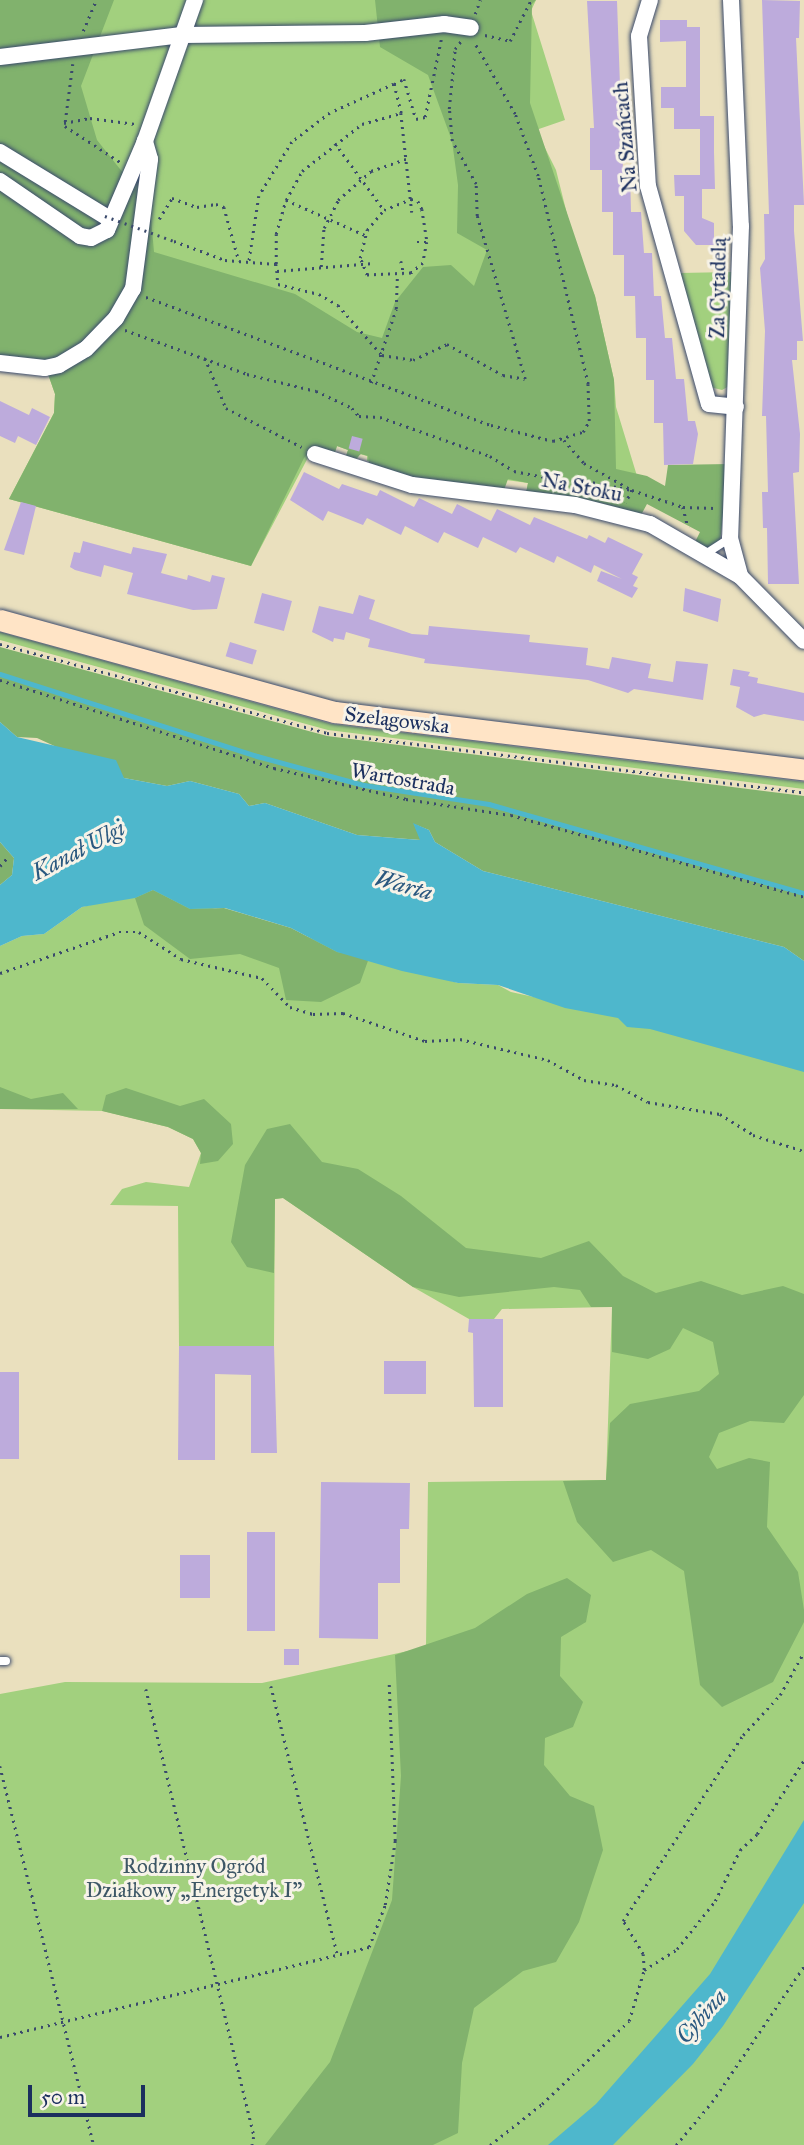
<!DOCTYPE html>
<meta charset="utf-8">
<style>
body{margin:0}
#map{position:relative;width:804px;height:2145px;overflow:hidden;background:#eae0be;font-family:"IM FELL Great Primer",serif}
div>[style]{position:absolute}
.green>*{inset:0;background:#a2d07e}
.forest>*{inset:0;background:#81b26d}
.water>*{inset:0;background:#4eb7cc}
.stream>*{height:4.5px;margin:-2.25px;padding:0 2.25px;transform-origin:2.25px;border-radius:2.25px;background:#4eb7cc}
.building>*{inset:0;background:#bdabdc;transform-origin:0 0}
.path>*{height:2.5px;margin-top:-1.25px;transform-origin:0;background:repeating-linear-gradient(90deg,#3a4a6c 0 2px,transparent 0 7px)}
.roads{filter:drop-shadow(0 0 2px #3a4a6c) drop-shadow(0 0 2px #3a4a6c)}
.lane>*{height:8px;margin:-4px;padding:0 4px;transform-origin:4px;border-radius:4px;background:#fff}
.street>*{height:16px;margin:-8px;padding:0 8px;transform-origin:8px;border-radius:8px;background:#fff}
.secondary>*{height:21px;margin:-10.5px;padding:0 10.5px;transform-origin:10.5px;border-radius:10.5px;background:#ffe4c6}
.path-bridge>*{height:2.5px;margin-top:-1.25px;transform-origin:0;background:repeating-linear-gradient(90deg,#3a4a6c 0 2px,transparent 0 7px)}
span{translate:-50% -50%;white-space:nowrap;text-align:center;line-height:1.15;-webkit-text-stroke:6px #f7f3e8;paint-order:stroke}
.street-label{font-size:21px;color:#1b2f5e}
.park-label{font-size:21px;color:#3d5766}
.water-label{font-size:23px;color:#2a587f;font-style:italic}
.scale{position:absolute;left:28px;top:2085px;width:117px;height:32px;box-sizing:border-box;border:4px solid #1b2f5e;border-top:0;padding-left:9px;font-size:21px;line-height:24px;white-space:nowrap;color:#1b2f5e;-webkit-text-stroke:5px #f7f3e8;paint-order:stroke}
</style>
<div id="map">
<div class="green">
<div style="clip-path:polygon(0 0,536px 0,531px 11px,565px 120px,536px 130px,556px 170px,577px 254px,595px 296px,614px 380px,616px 407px,637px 476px,526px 493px,528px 483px,367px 461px,367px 456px,360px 454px,357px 459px,345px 459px,348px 450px,337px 446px,334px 455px,313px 448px,251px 566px,9px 499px,54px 413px,55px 394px,48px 374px)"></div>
<div style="clip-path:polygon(732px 272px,731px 385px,722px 390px,710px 387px,679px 273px)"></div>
<div style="clip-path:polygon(0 632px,332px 724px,804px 782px,804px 789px,328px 730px,0 640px)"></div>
<div style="clip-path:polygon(153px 890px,458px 983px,498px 985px,511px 992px,804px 1056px,804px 1853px,766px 1910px,567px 2145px,0 2145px,0 1694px,65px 1682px,262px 1683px,426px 1647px,428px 1482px,606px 1480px,612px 1307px,502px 1309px,494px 1319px,469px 1319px,413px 1287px,283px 1198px,275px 1199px,274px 1346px,179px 1346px,178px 1206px,110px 1205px,122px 1189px,146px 1182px,189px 1187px,201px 1153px,193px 1139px,168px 1127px,103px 1111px,0 1109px,0 946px,22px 936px,44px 934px,82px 907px)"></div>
<div style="clip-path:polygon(804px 1888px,804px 2145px,603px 2145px)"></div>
</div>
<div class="forest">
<div style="clip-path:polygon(0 0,114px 0,81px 86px,97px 140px,150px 207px,154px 252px,295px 294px,357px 332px,382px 338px,395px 302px,423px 267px,451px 265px,474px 286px,487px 250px,457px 233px,458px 185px,452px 141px,428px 75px,380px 47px,375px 0,536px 0,532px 4px,530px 103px,595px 296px,614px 380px,616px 469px,647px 476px,665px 486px,668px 465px,729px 464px,720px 542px,708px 548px,694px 544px,700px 532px,647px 504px,641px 515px,526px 493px,528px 483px,508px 479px,504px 490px,428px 482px,369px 464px,368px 456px,361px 454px,354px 460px,345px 459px,348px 450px,337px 446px,334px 455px,313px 448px,304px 458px,251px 566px,9px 499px,54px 413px,55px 394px,48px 374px,51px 361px,0 357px)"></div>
<div style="clip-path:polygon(0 647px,327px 736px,804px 796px,804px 961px,784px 947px,483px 871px,435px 842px,429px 830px,414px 824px,421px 840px,357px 835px,265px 803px,249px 806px,239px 794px,190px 781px,167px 786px,124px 778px,37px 738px,17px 737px,0 722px)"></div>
<div style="clip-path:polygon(0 842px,14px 858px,12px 875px,0 885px)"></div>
<div style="clip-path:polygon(153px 890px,190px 909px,224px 908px,291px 928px,337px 952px,369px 958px,360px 983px,321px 1002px,286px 1000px,279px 968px,240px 954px,190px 959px,144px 925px,135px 898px)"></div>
<div style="clip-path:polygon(0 1087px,31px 1099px,63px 1093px,78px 1109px,0 1109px)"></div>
<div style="clip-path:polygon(126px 1088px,180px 1106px,204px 1099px,231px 1124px,233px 1144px,218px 1161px,200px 1164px,201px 1153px,193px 1139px,168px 1127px,102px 1111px,106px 1095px)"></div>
<div style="clip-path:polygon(290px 1124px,322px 1162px,358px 1169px,401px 1196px,466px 1248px,541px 1258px,589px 1241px,623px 1276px,656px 1293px,701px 1281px,742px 1295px,783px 1286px,804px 1294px,804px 1395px,784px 1423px,750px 1421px,719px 1433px,709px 1457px,717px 1469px,749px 1458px,770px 1462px,767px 1527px,798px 1572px,804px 1610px,804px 1622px,773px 1682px,722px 1707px,700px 1685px,684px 1571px,651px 1550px,613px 1562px,577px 1522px,563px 1481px,606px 1480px,610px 1423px,630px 1404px,699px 1391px,719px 1374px,713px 1342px,683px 1328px,670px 1349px,648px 1359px,612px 1352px,612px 1307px,591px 1307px,580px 1290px,554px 1287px,459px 1297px,413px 1287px,283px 1198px,275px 1199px,274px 1273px,247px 1267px,231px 1242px,245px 1165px,267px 1129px)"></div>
<div style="clip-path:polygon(567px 1578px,591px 1595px,586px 1622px,561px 1637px,560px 1676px,583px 1702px,573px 1727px,545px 1738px,544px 1765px,570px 1796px,594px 1806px,603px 1850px,579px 1922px,556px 1962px,523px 1971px,474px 2008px,462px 2063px,458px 2133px,433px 2145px,265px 2145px,330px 2062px,392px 1900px,401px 1776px,395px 1655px,475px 1628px,527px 1594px)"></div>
</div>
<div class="water">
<div style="clip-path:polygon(0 722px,17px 737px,116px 760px,124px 778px,167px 786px,190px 781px,239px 794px,249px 806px,265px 803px,357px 835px,420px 840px,413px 823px,429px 830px,435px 842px,483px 871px,784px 947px,804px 961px,804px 1072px,650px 1029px,627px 1027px,618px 1018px,565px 1008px,498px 985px,458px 983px,402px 971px,337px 952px,291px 928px,225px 908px,190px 909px,153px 890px,135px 898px,82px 907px,44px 934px,22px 936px,0 946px,0 885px,12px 875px,14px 858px,0 842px)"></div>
<div style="clip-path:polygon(804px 1820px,804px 1903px,723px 2026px,693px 2064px,613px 2145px,548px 2145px,596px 2104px,710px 1974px)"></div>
</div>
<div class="stream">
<div style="left:0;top:674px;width:270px;rotate:17.7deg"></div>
<div style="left:257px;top:756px;width:111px;rotate:15.2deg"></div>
<div style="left:364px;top:785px;width:126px;rotate:8.6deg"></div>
<div style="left:489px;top:804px;width:327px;rotate:15.8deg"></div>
</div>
<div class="building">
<div style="clip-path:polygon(762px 0,800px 1px,799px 38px,796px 38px,804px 205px,794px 205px,794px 231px,803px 341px,797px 341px,797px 360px,792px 360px,800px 434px,799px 472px,793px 473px,799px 584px,768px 584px,767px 528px,763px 528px,762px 492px,768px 492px,766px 416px,762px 416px,765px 331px,760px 268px,765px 259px,764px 214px,769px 214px)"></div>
<div style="clip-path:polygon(587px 1px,617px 1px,623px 170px,630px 170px,631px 212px,641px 212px,644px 253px,652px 253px,654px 296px,661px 296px,665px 338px,672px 338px,676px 379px,684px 379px,688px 421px,695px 421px,698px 434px,693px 464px,664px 465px,663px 423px,654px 423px,654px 380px,646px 380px,646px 338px,636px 338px,635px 296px,624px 296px,624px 255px,613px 255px,613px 212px,602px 212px,602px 170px,590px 170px,590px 128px,594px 128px)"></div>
<div style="clip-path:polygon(660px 20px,687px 20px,687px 27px,700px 27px,700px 116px,714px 116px,714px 152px,715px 189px,702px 189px,702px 218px,714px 223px,714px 245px,696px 245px,684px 231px,684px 196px,675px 196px,674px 175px,700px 175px,700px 129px,674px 129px,674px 108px,661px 108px,661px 87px,686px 87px,686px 41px,660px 42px)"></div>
<div style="clip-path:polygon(0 401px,29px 415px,32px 408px,50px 417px,36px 445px,18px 436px,15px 443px,0 436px)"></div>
<div style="left:352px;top:436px;width:11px;height:13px;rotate:15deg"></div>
<div style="clip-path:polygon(304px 472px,339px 489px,342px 484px,377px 496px,380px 490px,414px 507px,419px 498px,452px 514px,457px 504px,491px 521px,497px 509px,530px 525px,534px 517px,587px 539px,589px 535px,605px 543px,608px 537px,643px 554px,632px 574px,638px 577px,633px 586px,638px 588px,632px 598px,597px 581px,601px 571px,622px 579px,594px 565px,591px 573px,557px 556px,554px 563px,520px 547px,516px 553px,483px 537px,478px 548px,444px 532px,438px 543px,405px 526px,401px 535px,367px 518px,363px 525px,328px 511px,323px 521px,290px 500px)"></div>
<div style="clip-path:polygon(21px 502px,36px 506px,24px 555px,4px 550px)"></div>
<div style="clip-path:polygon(83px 541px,131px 554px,133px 547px,167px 554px,161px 573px,187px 580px,188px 575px,210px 582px,212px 575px,225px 578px,217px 609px,193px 610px,127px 594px,133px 573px,104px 565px,101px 577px,75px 570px,70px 567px,74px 552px,80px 553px)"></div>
<div style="clip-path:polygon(685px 588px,721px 599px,718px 622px,683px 611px)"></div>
<div style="left:262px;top:593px;width:31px;height:31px;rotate:15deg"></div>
<div style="clip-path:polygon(359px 595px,375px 600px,369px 619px,412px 634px,428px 635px,429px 626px,530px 635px,529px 642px,588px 648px,586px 665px,609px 669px,612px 657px,651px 664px,648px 678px,673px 682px,676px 661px,708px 664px,703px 700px,634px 689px,628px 693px,588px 680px,424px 663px,425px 659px,368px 647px,370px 639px,346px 632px,344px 640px,334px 638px,333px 642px,312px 632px,319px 606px,353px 614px)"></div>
<div style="left:230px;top:642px;width:28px;height:15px;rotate:17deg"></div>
<div style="clip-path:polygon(733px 669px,750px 672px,748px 676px,758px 678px,757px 683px,804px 693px,804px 721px,764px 714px,754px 717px,736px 707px,740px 687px,730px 685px)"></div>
<div style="clip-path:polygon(469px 1319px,503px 1319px,503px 1407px,474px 1407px,473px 1333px,468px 1332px)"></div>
<div style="clip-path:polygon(179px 1346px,274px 1346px,277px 1453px,251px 1453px,251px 1375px,215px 1374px,215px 1460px,178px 1460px)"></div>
<div style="left:384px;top:1361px;width:42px;height:33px"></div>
<div style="left:0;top:1372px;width:19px;height:87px"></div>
<div style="clip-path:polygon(321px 1482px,410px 1483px,409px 1529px,400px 1529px,400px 1583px,378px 1583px,378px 1639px,319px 1638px)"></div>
<div style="left:247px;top:1532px;width:28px;height:99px"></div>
<div style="left:180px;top:1555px;width:30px;height:43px"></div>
<div style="left:284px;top:1649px;width:15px;height:16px"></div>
</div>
<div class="path">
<div style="left:475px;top:14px;width:15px;rotate:-70deg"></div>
<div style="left:83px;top:31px;width:34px;rotate:-67deg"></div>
<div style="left:485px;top:35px;width:26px;rotate:13deg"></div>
<div style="left:510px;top:41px;width:46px;rotate:-62.9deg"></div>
<div style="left:73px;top:64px;width:63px;rotate:97.4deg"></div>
<div style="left:65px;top:126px;width:66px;rotate:33.2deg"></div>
<div style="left:394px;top:84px;width:11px;rotate:-27deg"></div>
<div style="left:404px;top:79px;width:42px;rotate:73.3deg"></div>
<div style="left:416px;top:119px;width:9px;rotate:-13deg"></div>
<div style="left:425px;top:117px;width:79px;rotate:-78.3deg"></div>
<div style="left:401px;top:113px;width:100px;rotate:83.7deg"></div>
<div style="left:64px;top:123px;width:26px;rotate:-11deg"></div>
<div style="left:90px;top:118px;width:46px;rotate:7.4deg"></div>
<div style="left:335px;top:143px;width:83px;rotate:53.8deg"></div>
<div style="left:411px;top:199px;width:7px;rotate:16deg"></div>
<div style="left:418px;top:201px;width:9px;rotate:63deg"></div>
<div style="left:422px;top:209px;width:33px;rotate:81deg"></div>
<div style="left:427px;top:242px;width:21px;rotate:101deg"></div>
<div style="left:423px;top:263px;width:16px;rotate:140deg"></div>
<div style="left:411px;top:273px;width:44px;rotate:177.4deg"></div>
<div style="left:367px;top:275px;width:18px;rotate:-112deg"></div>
<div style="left:360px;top:258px;width:29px;rotate:-76deg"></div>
<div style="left:367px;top:230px;width:26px;rotate:-50deg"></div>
<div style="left:384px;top:210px;width:29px;rotate:-22deg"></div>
<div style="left:286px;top:200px;width:86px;rotate:23.9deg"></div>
<div style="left:159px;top:219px;width:25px;rotate:-58deg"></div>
<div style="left:172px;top:198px;width:27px;rotate:20deg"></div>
<div style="left:197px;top:207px;width:19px;rotate:-9deg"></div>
<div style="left:216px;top:204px;width:9px;rotate:21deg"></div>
<div style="left:224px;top:207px;width:56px;rotate:74.5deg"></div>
<div style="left:174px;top:241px;width:54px;rotate:20.4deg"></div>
<div style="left:225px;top:260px;width:51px;rotate:4.5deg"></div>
<div style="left:276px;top:264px;width:30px;rotate:-90deg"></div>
<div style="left:276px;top:234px;width:35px;rotate:-74deg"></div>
<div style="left:286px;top:200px;width:33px;rotate:-61deg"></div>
<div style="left:302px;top:171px;width:76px;rotate:-38.1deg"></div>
<div style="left:362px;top:124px;width:41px;rotate:-15.8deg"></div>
<div style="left:401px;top:113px;width:30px;rotate:-104deg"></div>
<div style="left:394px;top:84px;width:70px;rotate:155.6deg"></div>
<div style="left:330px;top:113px;width:48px;rotate:142.7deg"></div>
<div style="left:292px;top:142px;width:63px;rotate:121.4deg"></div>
<div style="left:259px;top:196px;width:67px;rotate:98.6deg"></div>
<div style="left:417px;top:242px;width:10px"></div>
<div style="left:401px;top:261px;width:14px;rotate:78deg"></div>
<div style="left:276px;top:264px;width:7px;rotate:82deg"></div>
<div style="left:277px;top:271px;width:97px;rotate:-4.7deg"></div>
<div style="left:321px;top:267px;width:39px;rotate:-86deg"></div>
<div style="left:324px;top:228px;width:31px;rotate:-63deg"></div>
<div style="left:338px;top:200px;width:44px;rotate:-41.3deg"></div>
<div style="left:371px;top:171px;width:37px;rotate:-19deg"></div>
<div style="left:277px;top:271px;width:13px;rotate:86deg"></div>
<div style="left:278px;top:284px;width:42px;rotate:13.7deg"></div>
<div style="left:319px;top:294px;width:22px;rotate:30deg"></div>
<div style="left:338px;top:305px;width:67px;rotate:48.7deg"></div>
<div style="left:382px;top:355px;width:31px;rotate:9deg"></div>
<div style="left:413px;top:360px;width:38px;rotate:-25deg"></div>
<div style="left:447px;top:344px;width:64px;rotate:29deg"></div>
<div style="left:503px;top:375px;width:22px;rotate:10deg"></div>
<div style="left:525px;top:379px;width:170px;rotate:-106.4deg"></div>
<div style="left:477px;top:216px;width:32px;rotate:-92deg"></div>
<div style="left:476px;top:184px;width:49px;rotate:-119.2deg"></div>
<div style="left:452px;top:141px;width:32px;rotate:-95deg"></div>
<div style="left:449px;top:109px;width:60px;rotate:-84.3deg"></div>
<div style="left:455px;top:49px;width:10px;rotate:-53deg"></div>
<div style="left:146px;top:297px;width:368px;rotate:20.4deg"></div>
<div style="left:491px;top:425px;width:64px;rotate:14.5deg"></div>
<div style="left:553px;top:441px;width:31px;rotate:-17deg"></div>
<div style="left:583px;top:432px;width:13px;rotate:-61deg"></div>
<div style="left:589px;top:421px;width:37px;rotate:-92deg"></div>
<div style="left:588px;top:384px;width:214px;rotate:-103.5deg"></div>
<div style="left:538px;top:176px;width:66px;rotate:-110.4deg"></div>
<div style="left:515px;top:114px;width:81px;rotate:-119.7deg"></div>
<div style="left:125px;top:330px;width:130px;rotate:19.8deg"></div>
<div style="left:247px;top:374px;width:71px;rotate:13.8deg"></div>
<div style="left:316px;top:391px;width:40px;rotate:25deg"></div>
<div style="left:352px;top:408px;width:11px;rotate:49deg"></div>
<div style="left:359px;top:416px;width:21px;rotate:3deg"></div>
<div style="left:380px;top:417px;width:117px;rotate:19.5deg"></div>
<div style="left:490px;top:456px;width:28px;rotate:32deg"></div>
<div style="left:514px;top:471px;width:36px;rotate:11deg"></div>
<div style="left:549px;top:478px;width:17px;rotate:28deg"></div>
<div style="left:564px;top:486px;width:16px"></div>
<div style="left:580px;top:486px;width:8px;rotate:-40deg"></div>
<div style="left:586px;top:481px;width:47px;rotate:11.1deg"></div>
<div style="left:632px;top:490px;width:14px;rotate:115deg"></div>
<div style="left:205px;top:358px;width:54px;rotate:67.2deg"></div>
<div style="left:226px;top:408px;width:85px;rotate:27.2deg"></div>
<div style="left:371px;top:383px;width:78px;rotate:-71.3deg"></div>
<div style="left:396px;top:309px;width:34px;rotate:-88deg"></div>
<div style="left:564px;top:440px;width:30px;rotate:49deg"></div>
<div style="left:584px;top:463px;width:55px;rotate:29.4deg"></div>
<div style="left:632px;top:490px;width:54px;rotate:18.4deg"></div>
<div style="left:683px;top:507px;width:32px;rotate:2deg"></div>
<div style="left:683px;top:507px;width:21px;rotate:76deg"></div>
<div style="left:0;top:644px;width:339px;rotate:15.2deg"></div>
<div style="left:327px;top:733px;width:481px;rotate:7.1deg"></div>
<div style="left:0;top:680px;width:288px;rotate:17.8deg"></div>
<div style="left:274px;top:768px;width:136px;rotate:13.2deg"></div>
<div style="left:406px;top:799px;width:106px;rotate:8.7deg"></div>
<div style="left:511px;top:815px;width:304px;rotate:15.6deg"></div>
<div style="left:0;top:866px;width:11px;rotate:-49deg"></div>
<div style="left:0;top:973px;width:126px;rotate:-19deg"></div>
<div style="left:119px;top:932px;width:20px"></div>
<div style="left:139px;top:932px;width:50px;rotate:32.7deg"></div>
<div style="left:181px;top:959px;width:83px;rotate:13.2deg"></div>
<div style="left:262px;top:978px;width:40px;rotate:46deg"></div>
<div style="left:290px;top:1007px;width:24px;rotate:17deg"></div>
<div style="left:313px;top:1014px;width:30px;rotate:-2deg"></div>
<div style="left:343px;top:1013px;width:87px;rotate:18.9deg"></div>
<div style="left:425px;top:1041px;width:35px;rotate:-3deg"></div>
<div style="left:460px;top:1039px;width:90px;rotate:13.4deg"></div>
<div style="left:548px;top:1060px;width:41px;rotate:29.1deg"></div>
<div style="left:584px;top:1080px;width:32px;rotate:9deg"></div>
<div style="left:616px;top:1085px;width:36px;rotate:28deg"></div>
<div style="left:648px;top:1102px;width:73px;rotate:9.5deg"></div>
<div style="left:720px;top:1114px;width:39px;rotate:32deg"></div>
<div style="left:753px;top:1135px;width:53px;rotate:17.4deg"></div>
<div style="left:271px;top:1686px;width:275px;rotate:76.1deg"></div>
<div style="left:146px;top:1689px;width:461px;rotate:76.4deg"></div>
<div style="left:254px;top:2137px;width:8px;rotate:104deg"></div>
<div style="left:0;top:1766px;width:390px;rotate:76.1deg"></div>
<div style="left:644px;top:1970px;width:39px;rotate:-32deg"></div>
<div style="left:677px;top:1949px;width:61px;rotate:-51.6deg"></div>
<div style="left:715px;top:1901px;width:57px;rotate:-63.9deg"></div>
<div style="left:740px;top:1850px;width:23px;rotate:-43deg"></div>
<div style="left:757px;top:1834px;width:88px;rotate:-57.6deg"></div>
<div style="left:0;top:2037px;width:380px;rotate:-13.7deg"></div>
<div style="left:369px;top:1947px;width:45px;rotate:-69.1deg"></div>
<div style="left:385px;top:1905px;width:65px;rotate:-81.1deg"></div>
<div style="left:395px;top:1841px;width:159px;rotate:-92.2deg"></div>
<div style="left:490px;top:2145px;width:66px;rotate:-38.3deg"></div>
<div style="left:542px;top:2104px;width:120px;rotate:-43.7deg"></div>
<div style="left:629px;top:2021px;width:53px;rotate:-73.6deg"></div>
<div style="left:644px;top:1970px;width:16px;rotate:-94deg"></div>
<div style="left:643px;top:1954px;width:39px;rotate:-121deg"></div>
<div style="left:623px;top:1921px;width:221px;rotate:-57.2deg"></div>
<div style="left:743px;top:1735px;width:54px;rotate:-47.2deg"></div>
<div style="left:780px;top:1695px;width:49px;rotate:-60.8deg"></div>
<div style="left:676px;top:2145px;width:56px;rotate:-50.1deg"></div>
<div style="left:712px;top:2102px;width:164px;rotate:-55.9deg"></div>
</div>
<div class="roads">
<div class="lane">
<div style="left:704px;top:555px;width:31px;rotate:-33deg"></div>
<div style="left:0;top:1661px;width:6px"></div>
</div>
<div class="street">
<div style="left:650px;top:0;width:38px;rotate:107deg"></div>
<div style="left:639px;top:36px;width:150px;rotate:86.6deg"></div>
<div style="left:648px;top:186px;width:226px;rotate:74.4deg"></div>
<div style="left:709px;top:404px;width:27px;rotate:6deg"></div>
<div style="left:731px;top:0;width:226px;rotate:87.5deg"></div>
<div style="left:741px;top:226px;width:312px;rotate:92deg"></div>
<div style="left:730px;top:538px;width:39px;rotate:75deg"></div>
<div style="left:0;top:57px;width:183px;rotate:-6.9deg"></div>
<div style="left:182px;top:35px;width:183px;rotate:-0.6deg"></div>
<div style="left:365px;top:33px;width:80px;rotate:-6.5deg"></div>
<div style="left:444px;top:24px;width:27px;rotate:8deg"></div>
<div style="left:0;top:152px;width:123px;rotate:31.4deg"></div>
<div style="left:0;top:181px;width:97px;rotate:34.5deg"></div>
<div style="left:80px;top:236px;width:11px;rotate:10deg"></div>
<div style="left:91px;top:238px;width:18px;rotate:-27deg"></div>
<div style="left:107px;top:230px;width:97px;rotate:-66.9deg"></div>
<div style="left:145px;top:141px;width:150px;rotate:-70.5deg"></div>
<div style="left:0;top:363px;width:45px;rotate:6.3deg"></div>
<div style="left:45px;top:368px;width:14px;rotate:-12deg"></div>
<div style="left:59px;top:365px;width:31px;rotate:-31deg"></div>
<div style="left:86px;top:349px;width:43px;rotate:-45.9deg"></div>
<div style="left:116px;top:318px;width:34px;rotate:-60deg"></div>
<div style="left:133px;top:289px;width:131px;rotate:-82.5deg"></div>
<div style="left:150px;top:159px;width:19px;rotate:-106deg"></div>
<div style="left:315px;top:454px;width:102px;rotate:17.7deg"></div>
<div style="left:412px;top:485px;width:164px;rotate:7deg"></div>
<div style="left:575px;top:505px;width:77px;rotate:14.2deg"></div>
<div style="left:650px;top:524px;width:104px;rotate:30deg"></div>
<div style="left:740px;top:576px;width:91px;rotate:45.4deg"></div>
</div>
<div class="secondary">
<div style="left:0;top:620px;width:347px;rotate:15.4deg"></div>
<div style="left:335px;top:712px;width:473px;rotate:7deg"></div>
</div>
</div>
<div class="path-bridge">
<div style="left:105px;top:216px;width:73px;rotate:19.9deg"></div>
</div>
<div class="street-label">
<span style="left:625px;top:137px;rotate:-95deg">Na Szańcach</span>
<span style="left:718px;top:288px;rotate:-89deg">Za Cytadelą</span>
<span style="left:582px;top:487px;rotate:11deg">Na Stoku</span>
<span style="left:397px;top:720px;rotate:7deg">Szelągowska</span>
<span style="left:403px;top:779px;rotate:10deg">Wartostrada</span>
</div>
<div class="park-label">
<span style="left:194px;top:1878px">Rodzinny Ogród<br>Działkowy „Energetyk I”</span>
</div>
<div class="water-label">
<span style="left:78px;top:850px;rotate:-28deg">Kanał Ulgi</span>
<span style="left:404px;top:885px;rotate:15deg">Warta</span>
<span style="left:701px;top:2016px;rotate:-49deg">Cybina</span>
</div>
<div class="scale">50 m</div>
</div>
